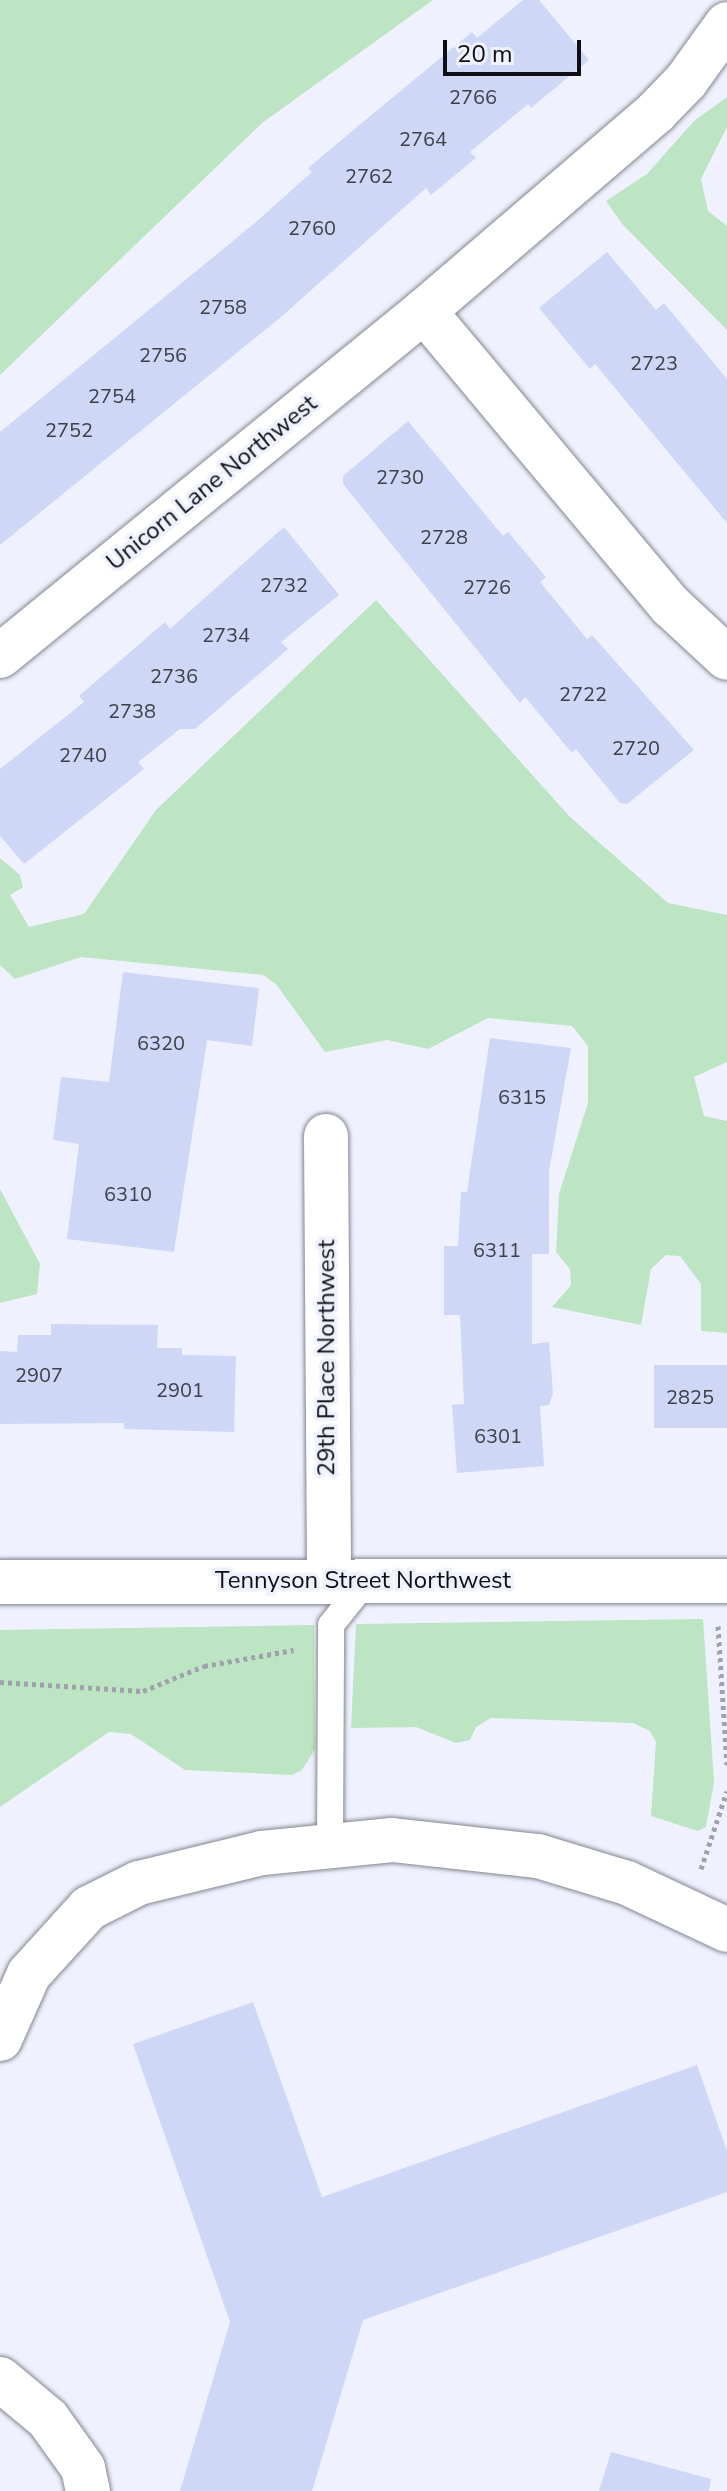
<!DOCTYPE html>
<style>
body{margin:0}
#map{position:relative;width:727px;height:2491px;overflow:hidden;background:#eff2fe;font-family:"Nunito Sans",sans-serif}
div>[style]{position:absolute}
.green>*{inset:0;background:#bde4c3}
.building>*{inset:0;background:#ced7f5;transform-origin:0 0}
.path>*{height:5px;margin-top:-2.5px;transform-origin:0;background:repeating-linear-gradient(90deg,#a0a2ab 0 4px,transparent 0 8px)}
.roads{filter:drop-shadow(0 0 2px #838690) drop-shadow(0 0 2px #838690)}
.service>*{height:26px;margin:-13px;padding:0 13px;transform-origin:13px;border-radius:13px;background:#fff}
.minor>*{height:44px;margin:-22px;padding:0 22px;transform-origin:22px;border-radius:22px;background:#fff}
span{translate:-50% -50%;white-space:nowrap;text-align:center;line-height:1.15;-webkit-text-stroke:7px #eff2fe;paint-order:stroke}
.number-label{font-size:20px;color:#3e414b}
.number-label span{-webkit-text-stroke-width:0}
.street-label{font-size:24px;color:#0e0f12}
.scale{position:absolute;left:443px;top:40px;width:138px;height:36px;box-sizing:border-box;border:4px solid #0e0f12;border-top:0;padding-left:10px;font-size:24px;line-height:28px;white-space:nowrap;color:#0e0f12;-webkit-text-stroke:6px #eff2fe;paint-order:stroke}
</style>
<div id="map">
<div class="green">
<div style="clip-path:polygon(0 0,433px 0,262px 123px,0 375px)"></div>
<div style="clip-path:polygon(727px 97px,727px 127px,701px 179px,708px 211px,727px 226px,727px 330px,623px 225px,606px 201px,647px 174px,694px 121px)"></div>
<div style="clip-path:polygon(376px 600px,569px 816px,668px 903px,727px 915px,727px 1062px,694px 1077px,704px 1116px,727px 1121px,727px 1333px,701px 1331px,701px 1284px,680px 1256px,666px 1255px,651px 1269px,641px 1325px,552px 1307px,571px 1285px,570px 1269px,556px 1252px,559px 1194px,588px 1103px,588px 1046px,572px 1026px,488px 1018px,428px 1049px,387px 1040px,325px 1052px,276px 984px,263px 975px,81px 957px,15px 979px,0 965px,0 858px,20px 875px,23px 887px,10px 895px,29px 927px,84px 914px,156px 810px)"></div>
<div style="clip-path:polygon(0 1189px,40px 1264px,37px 1294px,0 1303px)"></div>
<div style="clip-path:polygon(703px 1619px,714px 1782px,706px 1827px,698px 1831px,651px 1816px,656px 1742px,650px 1731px,633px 1723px,491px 1718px,476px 1727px,470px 1740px,456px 1743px,416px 1727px,351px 1728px,356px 1624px)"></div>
<div style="clip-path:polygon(314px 1625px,315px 1749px,302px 1770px,292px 1775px,185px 1770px,131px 1734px,109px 1732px,0 1807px,0 1630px)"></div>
</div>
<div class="building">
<div style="clip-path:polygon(523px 0,539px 0,589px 60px,531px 108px,528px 104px,470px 152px,476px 158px,431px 195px,426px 188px,281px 317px,0 545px,0 432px,256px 222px,312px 172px,308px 168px,369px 117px,472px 32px,477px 38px)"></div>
<div style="clip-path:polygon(607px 252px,656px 310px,664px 303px,727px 379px,727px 523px,595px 364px,590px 369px,539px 308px)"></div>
<div style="clip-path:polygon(408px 421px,503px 536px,508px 532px,546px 577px,540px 582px,587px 639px,592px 635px,694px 750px,627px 804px,620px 803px,576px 749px,572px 753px,525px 697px,520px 703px,343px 484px,343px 476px)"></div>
<div style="clip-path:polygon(284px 527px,339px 595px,281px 642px,288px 649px,195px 729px,180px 729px,138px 762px,144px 769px,24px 864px,0 836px,0 769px,84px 702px,79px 696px,165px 622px,170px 629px)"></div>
<div style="clip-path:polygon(123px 972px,259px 988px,252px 1046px,207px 1040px,174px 1252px,67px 1239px,79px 1144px,53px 1140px,61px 1077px,109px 1082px)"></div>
<div style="clip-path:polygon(490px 1038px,571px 1048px,549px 1171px,549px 1254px,532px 1254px,532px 1344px,549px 1342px,553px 1393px,549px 1405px,540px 1406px,544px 1466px,457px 1473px,452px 1405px,464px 1404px,460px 1315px,444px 1315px,444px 1246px,458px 1246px,461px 1192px,467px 1192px)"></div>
<div style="clip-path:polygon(51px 1324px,158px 1325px,157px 1348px,182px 1348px,182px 1355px,236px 1356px,234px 1432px,124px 1429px,124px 1423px,0 1424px,0 1351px,17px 1352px,18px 1335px,51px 1335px)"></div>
<div style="left:654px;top:1365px;width:73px;height:63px"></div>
<div style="clip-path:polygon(253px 2002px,322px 2197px,697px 2065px,727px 2151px,727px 2192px,363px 2320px,312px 2491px,180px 2491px,230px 2322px,133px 2044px)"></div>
<div style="clip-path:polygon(611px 2452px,711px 2479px,709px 2491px,599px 2491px)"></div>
</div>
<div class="path">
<div style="left:718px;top:1626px;width:139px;rotate:86.3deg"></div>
<div style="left:0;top:1682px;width:143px;rotate:3.6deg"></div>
<div style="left:143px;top:1691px;width:66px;rotate:-22.3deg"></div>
<div style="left:204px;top:1666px;width:91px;rotate:-10.1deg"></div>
<div style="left:701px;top:1869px;width:82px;rotate:-71.6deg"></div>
</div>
<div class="roads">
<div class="service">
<div style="left:330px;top:1843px;width:218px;rotate:-89.7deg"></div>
<div style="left:331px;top:1625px;width:56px;rotate:-51.5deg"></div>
</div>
<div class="minor">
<div style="left:424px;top:311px;width:385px;rotate:50.1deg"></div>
<div style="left:671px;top:606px;width:76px;rotate:42.9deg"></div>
<div style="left:0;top:656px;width:547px;rotate:-39.13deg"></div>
<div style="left:424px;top:311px;width:306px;rotate:-40.6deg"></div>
<div style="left:656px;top:112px;width:43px;rotate:-45.9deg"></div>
<div style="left:686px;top:81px;width:70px;rotate:-54.3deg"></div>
<div style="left:326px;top:1136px;width:445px;rotate:89.6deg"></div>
<div style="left:0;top:1582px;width:727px;rotate:-0.08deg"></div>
<div style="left:0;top:2039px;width:71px;rotate:-66deg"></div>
<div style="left:29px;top:1974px;width:89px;rotate:-47.7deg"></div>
<div style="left:89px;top:1908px;width:56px;rotate:-26.6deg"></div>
<div style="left:139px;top:1883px;width:127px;rotate:-13.7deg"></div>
<div style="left:262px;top:1853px;width:131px;rotate:-5.7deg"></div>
<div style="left:392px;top:1840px;width:147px;rotate:6.3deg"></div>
<div style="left:538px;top:1856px;width:93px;rotate:16.9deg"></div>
<div style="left:627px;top:1883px;width:110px;rotate:25.2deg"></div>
<div style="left:0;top:2379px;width:62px;rotate:39.8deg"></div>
<div style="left:48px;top:2419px;width:60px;rotate:54.5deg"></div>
<div style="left:83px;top:2468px;width:24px;rotate:78deg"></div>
</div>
</div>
<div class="number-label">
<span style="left:473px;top:97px">2766</span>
<span style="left:423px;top:139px">2764</span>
<span style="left:369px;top:176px">2762</span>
<span style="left:312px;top:228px">2760</span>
<span style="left:223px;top:307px">2758</span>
<span style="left:163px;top:355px">2756</span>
<span style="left:654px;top:363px">2723</span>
<span style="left:112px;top:396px">2754</span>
<span style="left:69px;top:430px">2752</span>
<span style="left:400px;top:477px">2730</span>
<span style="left:444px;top:537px">2728</span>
<span style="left:284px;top:585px">2732</span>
<span style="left:487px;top:587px">2726</span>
<span style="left:226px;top:635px">2734</span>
<span style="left:174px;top:676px">2736</span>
<span style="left:583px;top:694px">2722</span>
<span style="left:132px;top:711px">2738</span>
<span style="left:636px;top:748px">2720</span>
<span style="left:83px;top:755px">2740</span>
<span style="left:161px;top:1043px">6320</span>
<span style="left:522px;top:1097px">6315</span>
<span style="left:128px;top:1194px">6310</span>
<span style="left:497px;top:1250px">6311</span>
<span style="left:39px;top:1375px">2907</span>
<span style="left:180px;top:1390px">2901</span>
<span style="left:690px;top:1397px">2825</span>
<span style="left:498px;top:1436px">6301</span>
</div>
<div class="street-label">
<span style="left:212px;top:483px;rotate:-39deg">Unicorn Lane Northwest</span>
<span style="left:327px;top:1358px;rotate:-90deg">29th Place Northwest</span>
<span style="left:363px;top:1581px">Tennyson Street Northwest</span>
</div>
<div class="scale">20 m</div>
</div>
